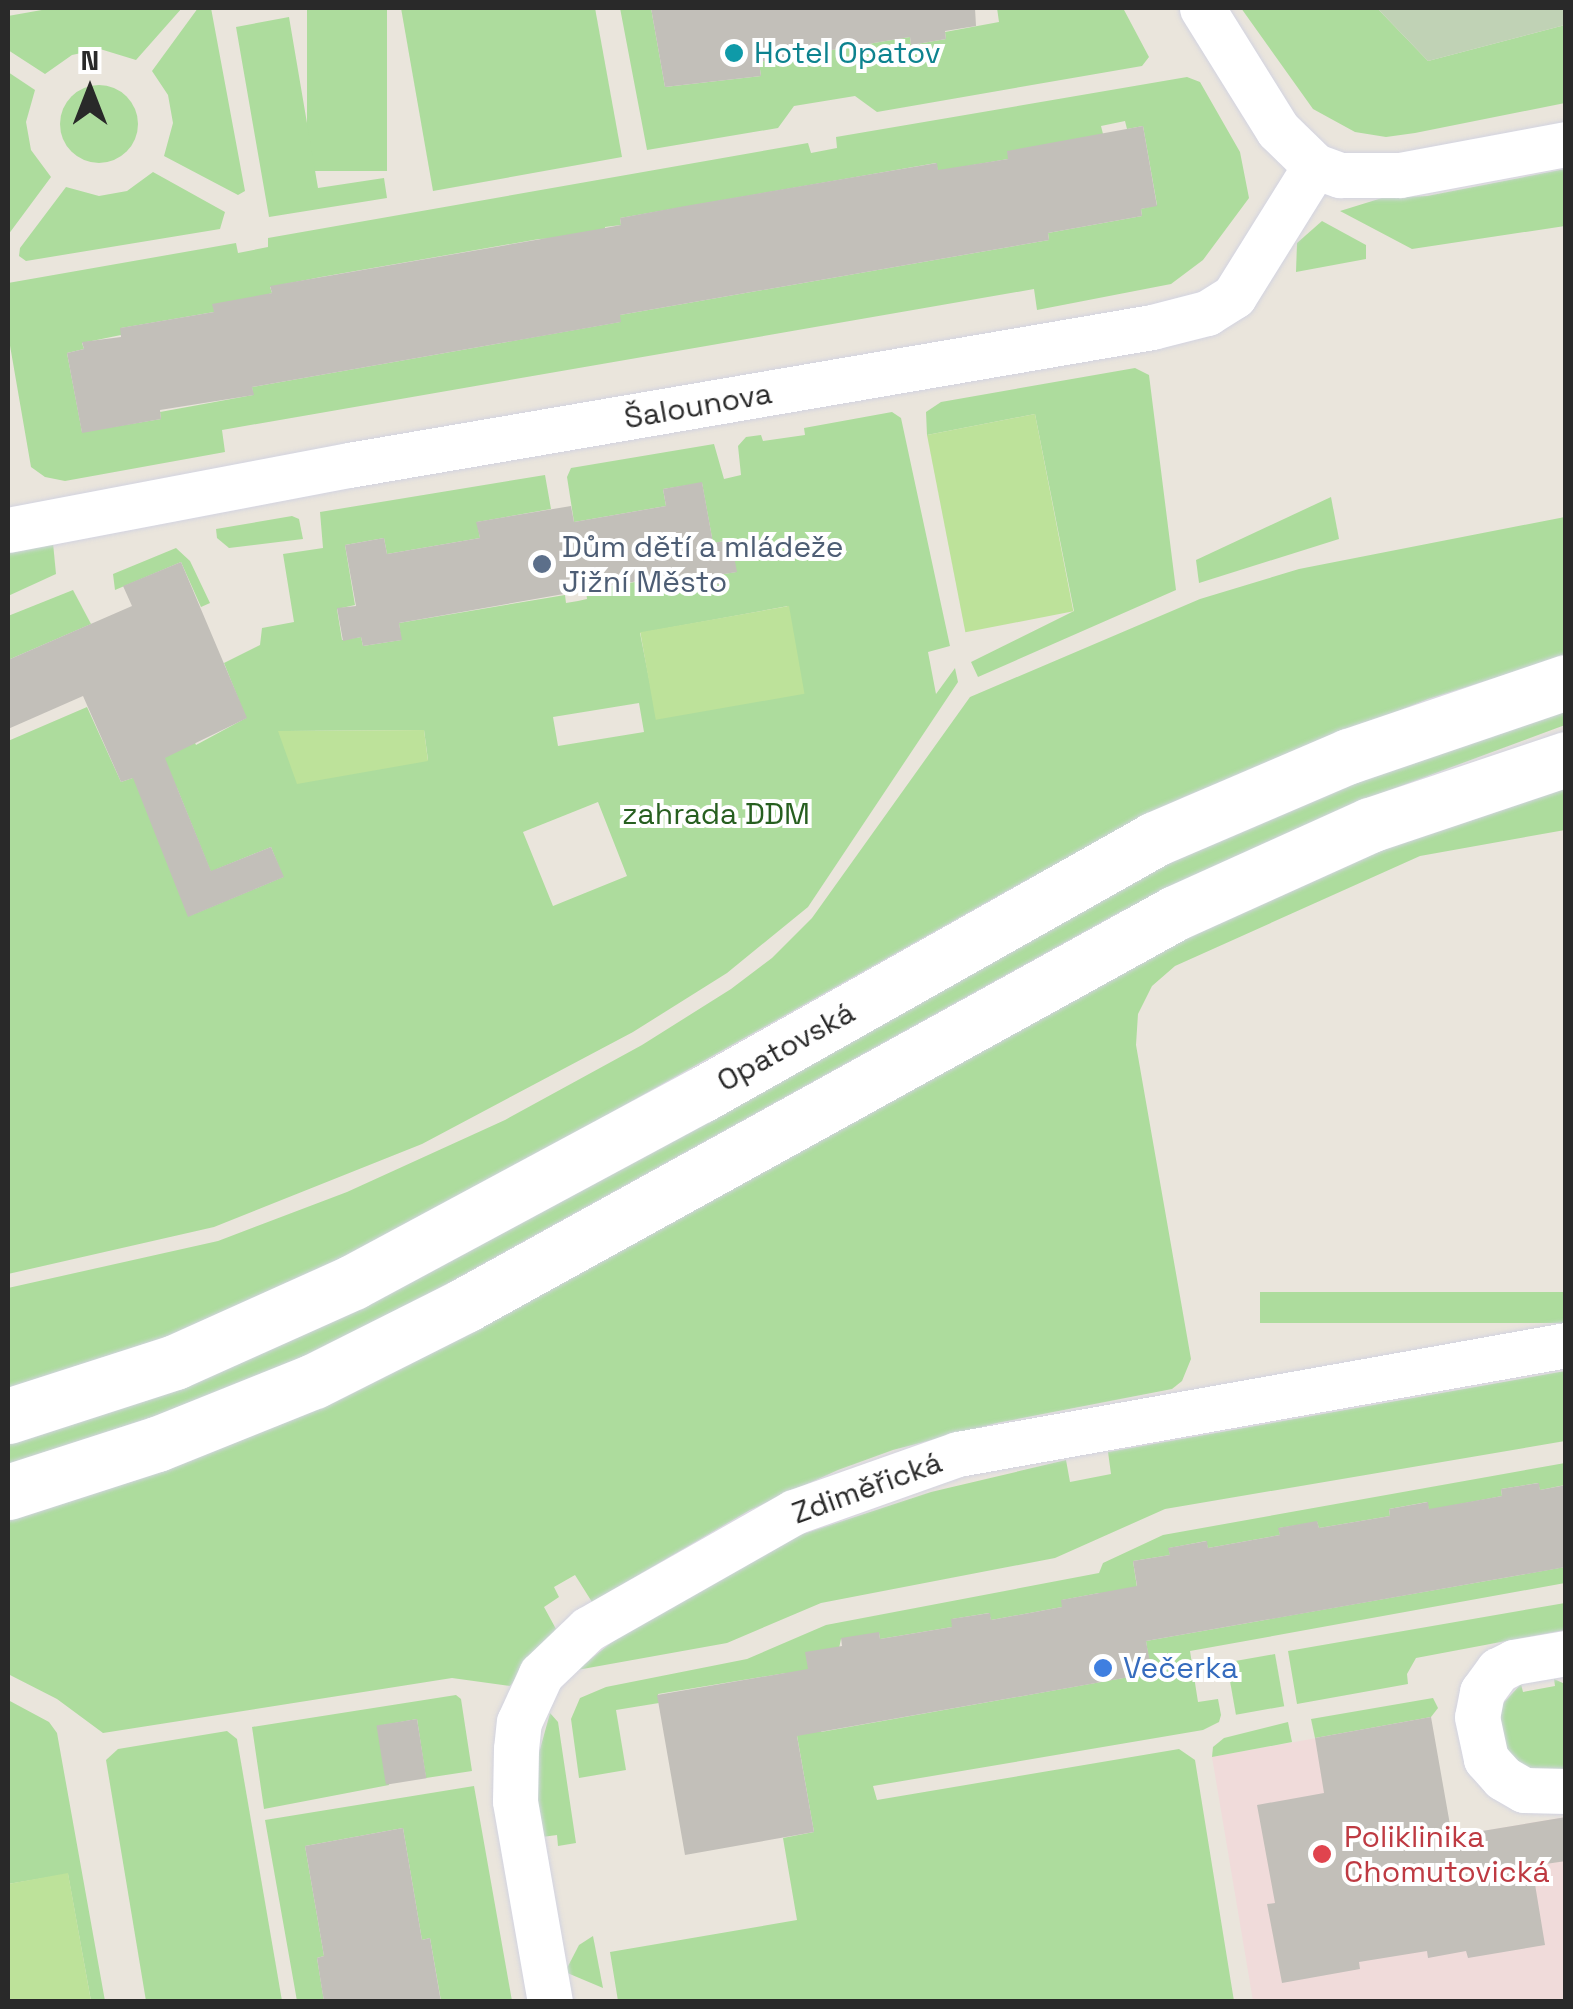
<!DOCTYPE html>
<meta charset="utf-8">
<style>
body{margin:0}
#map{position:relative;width:1573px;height:2009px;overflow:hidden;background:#eae5dc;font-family:"Space Grotesk",sans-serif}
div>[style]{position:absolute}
.medical>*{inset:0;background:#f0dbda}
.green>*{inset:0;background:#addc9d;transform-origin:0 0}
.round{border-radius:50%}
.cemetery>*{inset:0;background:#c0d2b5}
.pitch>*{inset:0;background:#bde29a;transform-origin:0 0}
.building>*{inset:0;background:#c2bfb9;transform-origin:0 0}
.roads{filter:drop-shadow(0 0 2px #d2d3e0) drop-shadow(0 0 2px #d2d3e0)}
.street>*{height:45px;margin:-22.5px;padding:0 22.5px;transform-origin:22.5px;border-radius:22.5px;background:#fff}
.secondary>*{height:55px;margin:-27.5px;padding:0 27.5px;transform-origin:27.5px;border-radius:27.5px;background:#fff}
.dots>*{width:28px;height:28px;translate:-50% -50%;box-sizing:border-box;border:5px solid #fff;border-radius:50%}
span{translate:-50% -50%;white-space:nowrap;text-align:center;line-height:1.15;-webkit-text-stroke:8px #fff;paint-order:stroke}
.culture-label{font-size:30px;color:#0d838f}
.left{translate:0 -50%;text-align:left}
.street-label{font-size:30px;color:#292929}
.service-label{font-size:30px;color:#4e5e75}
.park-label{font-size:30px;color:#275f20}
.shop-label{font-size:30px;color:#366cbe}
.health-label{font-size:30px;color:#be3a42}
.frame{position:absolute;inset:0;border:10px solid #292929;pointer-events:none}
.north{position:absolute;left:40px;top:40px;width:100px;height:100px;-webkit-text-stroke:8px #fff;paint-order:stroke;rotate:0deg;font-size:28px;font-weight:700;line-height:40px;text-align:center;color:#292929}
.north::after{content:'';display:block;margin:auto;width:35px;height:45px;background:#292929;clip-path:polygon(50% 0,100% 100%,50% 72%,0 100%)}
</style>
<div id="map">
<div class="medical">
<div style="clip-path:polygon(1431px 1717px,1422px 1885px,1471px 1833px,1565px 1817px,1565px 2001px,1253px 2001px,1212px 1757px)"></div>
</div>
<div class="green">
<div style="clip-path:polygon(53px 8px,182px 8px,136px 60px,100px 49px,72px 55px,45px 74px,8px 50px,8px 16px)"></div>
<div style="clip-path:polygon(198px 8px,211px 8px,245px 191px,238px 195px,164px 156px,173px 123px,168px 95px,152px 71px)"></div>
<div style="left:307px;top:8px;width:80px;height:163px"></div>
<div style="clip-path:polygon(401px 8px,595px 8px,622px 157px,433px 191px)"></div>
<div style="clip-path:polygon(620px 8px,651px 8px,665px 87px,761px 76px,759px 62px,910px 37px,911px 45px,946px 39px,945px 32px,999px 22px,997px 8px,1123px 8px,1149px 57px,1142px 66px,877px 112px,855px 96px,794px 106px,778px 128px,647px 150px)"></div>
<div style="clip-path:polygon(1241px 8px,1377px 8px,1428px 61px,1565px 25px,1565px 103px,1415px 133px,1386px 137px,1355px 132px,1313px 109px)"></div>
<div style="clip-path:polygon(289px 17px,318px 188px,384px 178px,387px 198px,269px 217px,236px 27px)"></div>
<div style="clip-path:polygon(8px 72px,35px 90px,26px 122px,31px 150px,51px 177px,8px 235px)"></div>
<div style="clip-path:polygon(evenodd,1187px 77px,1200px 82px,1240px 152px,1249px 198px,1203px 260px,1171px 284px,1037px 310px,1034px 289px,222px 430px,225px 452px,65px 481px,45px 477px,31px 467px,8px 334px,8px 283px,236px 243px,238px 253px,268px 247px,268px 238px,808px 143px,811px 153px,837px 148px,836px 137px,1187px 77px,1125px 121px,1127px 129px,1143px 126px,1157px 205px,1141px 209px,1142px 216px,1048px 233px,1049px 240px,620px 315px,620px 322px,252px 387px,253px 395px,160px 412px,161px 419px,82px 432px,67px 353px,84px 349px,82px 343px,121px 335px,121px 328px,214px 312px,272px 293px,270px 287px,321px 277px,539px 239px,606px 236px,605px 227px,621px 225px,620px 218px,936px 163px,938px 171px,1008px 159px,1103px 134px,1101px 126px,1125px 121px)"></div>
<div class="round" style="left:60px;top:85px;width:78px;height:78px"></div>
<div style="clip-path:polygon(1565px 169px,1565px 226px,1412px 249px,1340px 211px,1382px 198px,1427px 196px)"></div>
<div style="clip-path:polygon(153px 172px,225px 212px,220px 229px,26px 261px,19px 256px,20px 248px,66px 187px,99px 196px,127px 191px)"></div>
<div style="clip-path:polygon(1322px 221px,1366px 245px,1366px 259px,1296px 272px,1297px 243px)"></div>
<div style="clip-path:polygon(1135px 368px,1149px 375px,1176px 590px,978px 677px,971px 662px,1074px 611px,1035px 414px,927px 435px,926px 412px,941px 402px)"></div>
<div style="clip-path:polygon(evenodd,892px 412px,901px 418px,950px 646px,928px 652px,936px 694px,955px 668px,958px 682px,808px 907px,727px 973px,633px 1032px,422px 1144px,214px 1227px,8px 1274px,8px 741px,87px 707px,121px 782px,150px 772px,190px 732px,196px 745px,246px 718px,224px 663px,260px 645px,262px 628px,294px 622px,283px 554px,323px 548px,320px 512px,545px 475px,551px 509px,477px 522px,480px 538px,387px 554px,384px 538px,345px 545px,355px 605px,337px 609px,342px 640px,361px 637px,363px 646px,401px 640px,399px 623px,565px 595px,566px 603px,578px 601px,587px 599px,586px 591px,678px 574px,681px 591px,719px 584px,718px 575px,736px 572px,731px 540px,713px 543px,702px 483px,663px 489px,666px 506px,574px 522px,567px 477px,571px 468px,714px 444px,724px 479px,741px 475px,738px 446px,746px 437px,761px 435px,763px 441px,805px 435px,804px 428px,892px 412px,788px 606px,657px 719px,640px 633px,788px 606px,892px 412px,639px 703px,644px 732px,558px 746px,553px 717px,639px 703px,892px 412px,424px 730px,428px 760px,279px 732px,279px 731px,424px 730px,892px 412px,177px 788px,223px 902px,189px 916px,177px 788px,892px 412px,598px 802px,627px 876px,553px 906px,523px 832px,598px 802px,892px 412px,271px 847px,283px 877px,228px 900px,217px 869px,271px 847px)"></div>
<div style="clip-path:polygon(1331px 497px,1339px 539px,1199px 583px,1196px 560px)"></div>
<div style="clip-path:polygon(292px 516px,299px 519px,303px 539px,229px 548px,217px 538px,216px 529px)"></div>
<div style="clip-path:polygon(1565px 517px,1565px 656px,1428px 699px,1184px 797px,1023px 882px,357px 1255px,204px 1325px,8px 1388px,8px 1288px,218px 1241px,347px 1192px,505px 1120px,642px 1045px,731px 989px,772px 958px,812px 918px,970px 697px,1200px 599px,1299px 569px)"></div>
<div style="clip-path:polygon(53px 543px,56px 574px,8px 596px,8px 551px)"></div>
<div style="clip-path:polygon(176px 548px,190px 561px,210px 603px,201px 607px,181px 562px,115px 590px,113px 574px)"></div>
<div style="clip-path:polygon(73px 590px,91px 624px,8px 660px,8px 616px)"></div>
<div style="clip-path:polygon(1565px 706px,1565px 725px,1371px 797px,1120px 912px,367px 1328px,218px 1395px,8px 1465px,8px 1443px,86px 1418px,1199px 848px,1369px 774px)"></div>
<div style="clip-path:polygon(1565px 788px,1565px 830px,1420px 856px,1175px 966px,1152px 986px,1138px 1014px,1136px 1045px,1191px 1359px,1182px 1381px,1172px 1389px,997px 1423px,893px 1450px,838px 1470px,750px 1510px,592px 1602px,575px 1575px,554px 1587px,559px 1597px,544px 1607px,556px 1629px,510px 1686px,452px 1678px,103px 1733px,57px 1699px,8px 1674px,8px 1518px,1070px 993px,1403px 836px)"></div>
<div style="left:1565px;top:1292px;width:31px;height:305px;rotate:90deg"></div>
<div style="clip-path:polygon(1565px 1371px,1565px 1441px,1165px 1509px,1055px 1558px,821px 1603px,727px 1643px,577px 1670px,617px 1638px,800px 1535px,931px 1492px,1066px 1460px,1070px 1482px,1111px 1474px,1108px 1452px)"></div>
<div style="clip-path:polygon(1565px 1463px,1565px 1485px,1540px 1490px,1538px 1483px,1501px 1489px,1502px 1496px,1429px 1510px,1427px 1502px,1389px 1509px,1390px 1516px,1319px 1528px,1317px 1522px,1279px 1528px,1280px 1535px,1208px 1548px,1206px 1541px,1169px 1548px,1170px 1555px,1133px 1561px,1138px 1594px,1099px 1593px,1062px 1600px,1062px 1607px,991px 1620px,989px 1613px,952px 1619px,952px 1627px,880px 1639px,879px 1633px,841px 1639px,821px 1732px,1151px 1673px,1146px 1641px,1565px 1567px,1565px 1583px,1190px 1651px,1198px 1702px,1218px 1699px,1221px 1715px,1219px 1722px,1203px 1730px,873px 1786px,877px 1800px,1179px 1749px,1195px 1760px,1234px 2001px,618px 2001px,610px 1952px,797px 1920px,783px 1838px,814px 1832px,786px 1673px,658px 1694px,659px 1703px,616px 1710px,626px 1770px,579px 1778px,571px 1719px,580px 1698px,606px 1687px,747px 1659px,826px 1625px,1099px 1573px,1103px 1563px,1163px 1535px)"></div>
<div style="clip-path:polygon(1565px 1603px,1565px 1630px,1416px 1658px,1407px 1674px,1408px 1684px,1297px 1704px,1288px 1651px)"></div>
<div style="left:1275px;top:1654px;width:53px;height:49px;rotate:80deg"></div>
<div style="clip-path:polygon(1554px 1679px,1565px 1684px,1565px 1774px,1551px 1778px,1504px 1760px,1497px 1710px,1521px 1684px,1523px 1692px,1555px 1686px)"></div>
<div style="clip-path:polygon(456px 1695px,461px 1699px,472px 1771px,426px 1778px,417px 1719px,378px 1726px,389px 1785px,264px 1809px,252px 1727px)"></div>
<div style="clip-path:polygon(1433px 1698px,1438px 1708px,1431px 1717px,1315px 1738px,1311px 1719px)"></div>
<div style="clip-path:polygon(8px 1700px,49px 1722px,57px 1733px,105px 2001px,91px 2001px,68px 1874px,8px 1884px)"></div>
<div style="clip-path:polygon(550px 1713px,558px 1722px,576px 1843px,558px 1846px,557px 1835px,542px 1837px,537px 1798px,539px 1753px)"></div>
<div style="clip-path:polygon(1288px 1722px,1292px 1742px,1212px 1757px,1213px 1747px,1224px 1738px)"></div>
<div style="clip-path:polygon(227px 1731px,237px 1739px,282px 2001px,146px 2001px,106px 1760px,118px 1749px)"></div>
<div style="clip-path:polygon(474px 1786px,512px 2001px,441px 2001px,430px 1938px,422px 1940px,403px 1828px,305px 1846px,324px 1956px,317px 1958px,324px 2001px,297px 2001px,265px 1820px)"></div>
<div style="clip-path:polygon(593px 1936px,603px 1988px,565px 1972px,579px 1945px)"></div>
</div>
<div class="cemetery">
<div style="clip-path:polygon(1377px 8px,1565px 8px,1565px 25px,1428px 61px)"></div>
</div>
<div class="pitch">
<div style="left:1035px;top:414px;width:201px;height:110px;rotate:79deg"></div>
<div style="left:789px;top:606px;width:89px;height:151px;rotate:80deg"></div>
<div style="clip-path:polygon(424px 730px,428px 761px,297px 784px,278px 731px)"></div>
<div style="clip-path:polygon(68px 1873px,91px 2001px,8px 2001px,8px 1884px)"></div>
</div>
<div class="building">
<div style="clip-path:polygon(651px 8px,975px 8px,976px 26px,945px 31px,946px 39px,911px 45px,910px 37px,759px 62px,761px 76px,665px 87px)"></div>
<div style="clip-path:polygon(1143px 126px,1157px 206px,1141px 209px,1142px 216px,1048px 233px,1049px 240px,620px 315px,621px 322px,252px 387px,254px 395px,160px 410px,161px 419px,82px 433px,67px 353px,84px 349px,82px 342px,121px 337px,120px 328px,214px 312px,212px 304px,272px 293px,270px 286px,605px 228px,621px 225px,620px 218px,685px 206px,937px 163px,938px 170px,1008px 159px,1007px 151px)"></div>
<div style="clip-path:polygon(702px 482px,713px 543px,731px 540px,737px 572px,718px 575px,720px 584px,680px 591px,678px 574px,399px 623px,402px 640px,363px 646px,361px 637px,343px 641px,337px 608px,356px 606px,345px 545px,384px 538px,387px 554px,480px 538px,476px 522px,571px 506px,574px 522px,666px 506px,663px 489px)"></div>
<div style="clip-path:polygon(181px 562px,247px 718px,165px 758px,211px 871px,271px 847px,284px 877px,188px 917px,133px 778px,121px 782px,83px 696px,8px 729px,8px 660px,132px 606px,123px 586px)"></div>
<div style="clip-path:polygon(1539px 1483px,1540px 1490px,1566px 1485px,1566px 1567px,1146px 1641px,1152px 1673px,797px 1736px,814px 1832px,685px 1855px,657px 1695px,808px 1669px,805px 1652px,842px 1646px,841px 1638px,879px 1632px,880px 1639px,952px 1627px,951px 1619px,990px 1613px,991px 1620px,1062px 1607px,1061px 1600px,1137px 1586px,1133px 1561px,1170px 1555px,1168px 1548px,1207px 1541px,1208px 1548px,1280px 1535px,1278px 1528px,1317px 1521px,1319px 1528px,1390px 1516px,1389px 1509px,1428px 1502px,1429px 1509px,1502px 1496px,1501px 1489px)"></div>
<div style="clip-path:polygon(1431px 1717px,1452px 1836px,1566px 1817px,1566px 1861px,1532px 1866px,1545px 1945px,1468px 1958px,1466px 1951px,1428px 1958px,1427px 1951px,1359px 1962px,1360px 1969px,1282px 1983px,1267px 1904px,1275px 1903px,1257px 1805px,1324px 1793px,1315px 1738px)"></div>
<div style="left:417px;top:1719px;width:60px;height:41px;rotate:81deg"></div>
<div style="clip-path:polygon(403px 1828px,422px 1940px,430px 1938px,441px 2002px,324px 2002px,317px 1958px,324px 1956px,305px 1846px)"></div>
</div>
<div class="roads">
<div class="street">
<div style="left:1202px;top:8px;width:144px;rotate:58.1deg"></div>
<div style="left:1278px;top:130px;width:52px;rotate:44.2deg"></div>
<div style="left:1315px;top:166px;width:27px;rotate:20deg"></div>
<div style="left:1340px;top:175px;width:60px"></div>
<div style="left:1400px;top:175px;width:169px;rotate:-10.6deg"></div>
<div style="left:8px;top:530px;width:347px;rotate:-10.8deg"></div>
<div style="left:349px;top:465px;width:815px;rotate:-9.75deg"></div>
<div style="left:1152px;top:327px;width:57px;rotate:-14.3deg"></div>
<div style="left:1207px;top:313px;width:32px;rotate:-32deg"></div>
<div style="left:1234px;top:296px;width:153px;rotate:-58.1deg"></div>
<div style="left:1566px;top:1653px;width:53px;rotate:170.2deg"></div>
<div style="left:1514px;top:1662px;width:18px;rotate:153deg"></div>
<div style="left:1498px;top:1670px;width:27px;rotate:126deg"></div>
<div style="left:1482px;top:1692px;width:25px;rotate:101deg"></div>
<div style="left:1477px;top:1717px;width:43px;rotate:77.9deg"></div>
<div style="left:1486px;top:1759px;width:25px;rotate:48deg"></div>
<div style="left:1503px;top:1778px;width:24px;rotate:30deg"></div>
<div style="left:1524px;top:1790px;width:42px;rotate:1.4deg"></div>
<div style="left:550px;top:2002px;width:204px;rotate:-99.9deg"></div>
<div style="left:515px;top:1801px;width:52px;rotate:-88.9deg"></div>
<div style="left:516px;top:1749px;width:27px;rotate:-84deg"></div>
<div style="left:519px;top:1722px;width:53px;rotate:-65.4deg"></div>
<div style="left:541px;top:1674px;width:65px;rotate:-43.8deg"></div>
<div style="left:588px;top:1629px;width:237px;rotate:-29.6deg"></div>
<div style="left:794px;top:1512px;width:174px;rotate:-19.5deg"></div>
<div style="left:958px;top:1454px;width:618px;rotate:-10.16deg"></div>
</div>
<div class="secondary">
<div style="left:8px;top:1416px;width:176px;rotate:-17.9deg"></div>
<div style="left:175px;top:1362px;width:195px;rotate:-24.2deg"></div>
<div style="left:353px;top:1282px;width:395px;rotate:-28.3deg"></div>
<div style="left:701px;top:1095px;width:521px;rotate:-29.42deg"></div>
<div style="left:1155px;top:839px;width:211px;rotate:-23.2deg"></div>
<div style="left:1349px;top:756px;width:229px;rotate:-18.8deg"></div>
<div style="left:8px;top:1492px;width:157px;rotate:-17.9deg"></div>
<div style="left:157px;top:1444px;width:169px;rotate:-21.9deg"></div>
<div style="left:314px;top:1381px;width:169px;rotate:-26.7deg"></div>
<div style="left:465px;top:1305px;width:811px;rotate:-28.9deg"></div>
<div style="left:1175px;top:913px;width:214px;rotate:-24.3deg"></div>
<div style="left:1370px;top:825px;width:207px;rotate:-18.6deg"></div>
</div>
</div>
<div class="dots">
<div style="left:734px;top:53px;background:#0f9aa8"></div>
<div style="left:542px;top:564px;background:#5c6f8a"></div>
<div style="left:1103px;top:1668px;background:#3f7fe0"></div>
<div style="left:1322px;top:1854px;background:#e0444e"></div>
</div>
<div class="culture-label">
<span class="left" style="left:754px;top:53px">Hotel Opatov</span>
</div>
<div class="street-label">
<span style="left:698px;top:406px;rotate:-10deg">Šalounova</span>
<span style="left:786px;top:1047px;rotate:-29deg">Opatovská</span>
<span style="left:867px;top:1488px;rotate:-20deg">Zdiměřická</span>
</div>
<div class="service-label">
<span class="left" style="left:562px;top:564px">Dům dětí a mládeže<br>Jižní Město</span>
</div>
<div class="park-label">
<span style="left:716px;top:814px">zahrada DDM</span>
</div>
<div class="shop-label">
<span class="left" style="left:1123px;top:1668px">Večerka</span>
</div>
<div class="health-label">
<span class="left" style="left:1344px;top:1854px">Poliklinika<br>Chomutovická</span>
</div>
<div class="frame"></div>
<div class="north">N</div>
</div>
